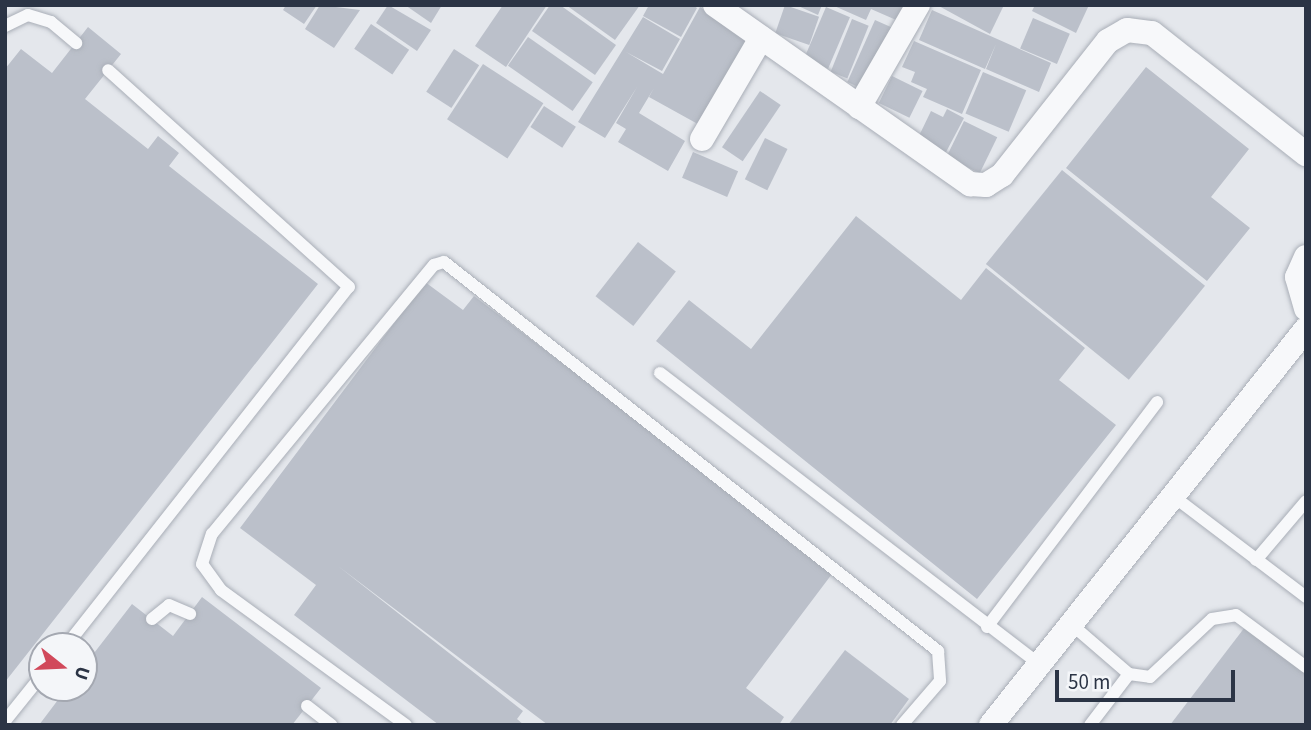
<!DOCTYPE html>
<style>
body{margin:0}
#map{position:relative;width:1311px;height:730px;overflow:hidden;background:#e4e7ec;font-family:"Source Sans 3",sans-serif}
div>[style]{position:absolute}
.building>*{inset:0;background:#bbc0ca;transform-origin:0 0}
.roads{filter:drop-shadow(0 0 2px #a9aeb7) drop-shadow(0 0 2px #a9aeb7)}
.lane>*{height:12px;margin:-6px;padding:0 6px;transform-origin:6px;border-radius:6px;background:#f7f8fa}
.street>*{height:24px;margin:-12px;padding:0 12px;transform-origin:12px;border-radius:12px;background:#f7f8fa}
span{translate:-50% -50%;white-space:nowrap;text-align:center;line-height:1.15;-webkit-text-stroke:5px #f4f6f9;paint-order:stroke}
.frame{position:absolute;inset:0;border:7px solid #2b3445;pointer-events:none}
.north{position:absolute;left:28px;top:632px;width:70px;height:70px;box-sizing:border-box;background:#f4f6f9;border:2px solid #a4a8b1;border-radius:50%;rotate:108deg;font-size:19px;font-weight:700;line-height:28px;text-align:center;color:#2b3445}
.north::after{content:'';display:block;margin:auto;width:24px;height:32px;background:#d1495b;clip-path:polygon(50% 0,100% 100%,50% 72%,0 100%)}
.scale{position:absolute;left:1055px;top:670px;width:180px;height:32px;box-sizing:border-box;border:4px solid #2b3445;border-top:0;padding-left:9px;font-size:21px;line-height:24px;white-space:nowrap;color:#2b3445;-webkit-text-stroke:5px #f4f6f9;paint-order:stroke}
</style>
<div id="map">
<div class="building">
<div style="clip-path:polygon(286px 5px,317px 5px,304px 24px,283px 10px)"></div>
<div style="clip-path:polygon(320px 5px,360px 10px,334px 48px,305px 29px)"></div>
<div style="clip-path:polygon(388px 5px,431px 30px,417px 51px,376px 23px)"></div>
<div style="clip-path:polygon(405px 5px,442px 5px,431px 23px)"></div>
<div style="clip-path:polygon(503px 5px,547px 5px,506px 67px,475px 46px)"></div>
<div style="clip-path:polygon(550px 5px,560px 5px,616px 45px,595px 75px,532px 31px)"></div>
<div style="clip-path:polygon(566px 5px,640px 5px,615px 40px)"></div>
<div style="clip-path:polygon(649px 5px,693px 5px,697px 8px,681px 37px,643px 16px)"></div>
<div style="left:785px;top:5px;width:36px;height:30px;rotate:19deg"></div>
<div style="clip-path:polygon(796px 5px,822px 5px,818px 15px)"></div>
<div style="clip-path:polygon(832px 5px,911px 5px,903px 23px,871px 9px,866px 20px)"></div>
<div style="clip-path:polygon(937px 5px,1004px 5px,990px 34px)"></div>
<div style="clip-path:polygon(1035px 5px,1089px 5px,1076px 33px,1032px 11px)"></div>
<div style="clip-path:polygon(700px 7px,752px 44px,705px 128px,649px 97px,654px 88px,639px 113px,685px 141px,668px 171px,618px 142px,626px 129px,616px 123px,637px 87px,605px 138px,578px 122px,643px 17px,680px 39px,662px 71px,626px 52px,663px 74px)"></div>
<div style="left:826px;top:7px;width:26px;height:56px;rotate:23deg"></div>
<div style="clip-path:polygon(932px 10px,1051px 63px,1039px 92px,986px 69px,996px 44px,985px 69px,919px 40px)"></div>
<div style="left:1033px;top:18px;width:40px;height:33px;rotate:23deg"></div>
<div style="left:852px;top:19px;width:18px;height:57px;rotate:22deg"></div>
<div style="left:875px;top:20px;width:24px;height:68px;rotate:24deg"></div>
<div style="left:371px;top:24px;width:46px;height:30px;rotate:34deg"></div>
<div style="clip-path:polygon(88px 27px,121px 54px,85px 99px,148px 149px,158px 136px,179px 153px,169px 166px,318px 284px,5px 682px,5px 69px,21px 49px,52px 73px)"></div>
<div style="left:528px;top:37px;width:79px;height:35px;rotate:35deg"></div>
<div style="clip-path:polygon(914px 41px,981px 70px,962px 114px,923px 97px,927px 89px,911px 82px,915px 72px,902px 67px)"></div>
<div style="left:454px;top:49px;width:30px;height:51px;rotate:33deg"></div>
<div style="left:483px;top:64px;width:72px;height:66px;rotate:33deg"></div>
<div style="clip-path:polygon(1146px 67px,1249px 149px,1211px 197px,1250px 228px,1207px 281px,1066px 168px)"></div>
<div style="left:983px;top:72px;width:47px;height:45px;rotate:23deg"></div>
<div style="left:892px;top:76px;width:34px;height:30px;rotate:26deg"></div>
<div style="left:760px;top:91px;width:25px;height:68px;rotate:34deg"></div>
<div style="left:544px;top:106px;width:38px;height:25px;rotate:33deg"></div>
<div style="clip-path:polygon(947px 109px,964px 118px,945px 154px,917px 140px,931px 111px,943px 117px)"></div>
<div style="left:964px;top:121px;width:37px;height:40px;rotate:26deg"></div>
<div style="left:765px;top:138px;width:25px;height:46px;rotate:26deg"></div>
<div style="left:693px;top:152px;width:49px;height:28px;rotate:23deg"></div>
<div style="left:1062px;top:170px;width:184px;height:121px;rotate:39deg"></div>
<div style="clip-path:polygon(856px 216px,961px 300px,986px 268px,1085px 348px,1059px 380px,1116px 425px,977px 599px,656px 341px,689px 300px,751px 349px)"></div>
<div style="left:638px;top:242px;width:48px;height:69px;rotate:38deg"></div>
<div style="clip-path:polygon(425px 282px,463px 310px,474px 296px,835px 570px,746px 688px,784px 717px,779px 725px,548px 725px,338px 566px,523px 711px,517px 719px,524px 725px,439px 725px,294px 615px,316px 585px,240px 528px)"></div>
<div style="clip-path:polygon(202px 597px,321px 688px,292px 725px,39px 725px,67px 688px,84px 688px,84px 666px,132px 604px,173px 636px)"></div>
<div style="clip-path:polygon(1245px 627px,1306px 674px,1306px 725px,1170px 725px)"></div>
<div style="clip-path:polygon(845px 650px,909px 699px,890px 725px,788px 725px)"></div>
</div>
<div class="roads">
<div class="lane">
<div style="left:5px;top:26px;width:25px;rotate:-26deg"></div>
<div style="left:28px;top:15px;width:24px;rotate:17deg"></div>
<div style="left:51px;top:22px;width:33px;rotate:40deg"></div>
<div style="left:660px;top:373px;width:478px;rotate:37.5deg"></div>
<div style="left:1173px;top:496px;width:167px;rotate:37.2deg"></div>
<div style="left:1256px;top:560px;width:77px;rotate:-49.7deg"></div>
<div style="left:152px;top:619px;width:22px;rotate:-39deg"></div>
<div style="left:169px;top:605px;width:23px;rotate:23deg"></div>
<div style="left:1071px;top:624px;width:77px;rotate:40.8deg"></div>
<div style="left:1129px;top:674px;width:64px;rotate:127.4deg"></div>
<div style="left:987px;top:627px;width:282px;rotate:-52.9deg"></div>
<div style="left:66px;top:646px;width:457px;rotate:-51.8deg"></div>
<div style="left:349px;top:287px;width:324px;rotate:-138deg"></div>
<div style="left:1129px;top:674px;width:21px;rotate:8deg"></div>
<div style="left:1150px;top:677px;width:85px;rotate:-43.1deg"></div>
<div style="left:1212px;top:619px;width:24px;rotate:-9deg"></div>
<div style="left:1236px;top:615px;width:87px;rotate:36.6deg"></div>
<div style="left:307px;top:706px;width:31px;rotate:38deg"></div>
<div style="left:5px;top:721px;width:59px;rotate:-51.2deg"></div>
<div style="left:406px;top:725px;width:229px;rotate:-143.9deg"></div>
<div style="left:221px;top:590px;width:32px;rotate:-126deg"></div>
<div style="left:202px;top:564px;width:32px;rotate:-72deg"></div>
<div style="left:212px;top:534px;width:349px;rotate:-50.5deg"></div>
<div style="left:434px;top:265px;width:10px;rotate:-17deg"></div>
<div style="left:444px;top:262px;width:629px;rotate:38.22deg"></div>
<div style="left:938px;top:651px;width:30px;rotate:86deg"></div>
<div style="left:940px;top:681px;width:58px;rotate:130.8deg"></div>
</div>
<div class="street">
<div style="left:715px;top:5px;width:312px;rotate:35.1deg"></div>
<div style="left:970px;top:184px;width:16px;rotate:4deg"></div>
<div style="left:986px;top:185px;width:19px;rotate:-32deg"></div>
<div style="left:1002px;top:175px;width:171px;rotate:-51.7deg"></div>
<div style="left:1108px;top:41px;width:22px;rotate:-30deg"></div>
<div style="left:1127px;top:30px;width:25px;rotate:7deg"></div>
<div style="left:1152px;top:33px;width:196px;rotate:38.2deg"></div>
<div style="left:859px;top:107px;width:118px;rotate:-60deg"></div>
<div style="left:702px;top:139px;width:117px;rotate:-59.7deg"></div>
<div style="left:1306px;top:257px;width:22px;rotate:114deg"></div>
<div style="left:1297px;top:277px;width:33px;rotate:74deg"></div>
<div style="left:991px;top:725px;width:506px;rotate:-51.5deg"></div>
</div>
</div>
<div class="frame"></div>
<div class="north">U</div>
<div class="scale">50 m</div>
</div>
